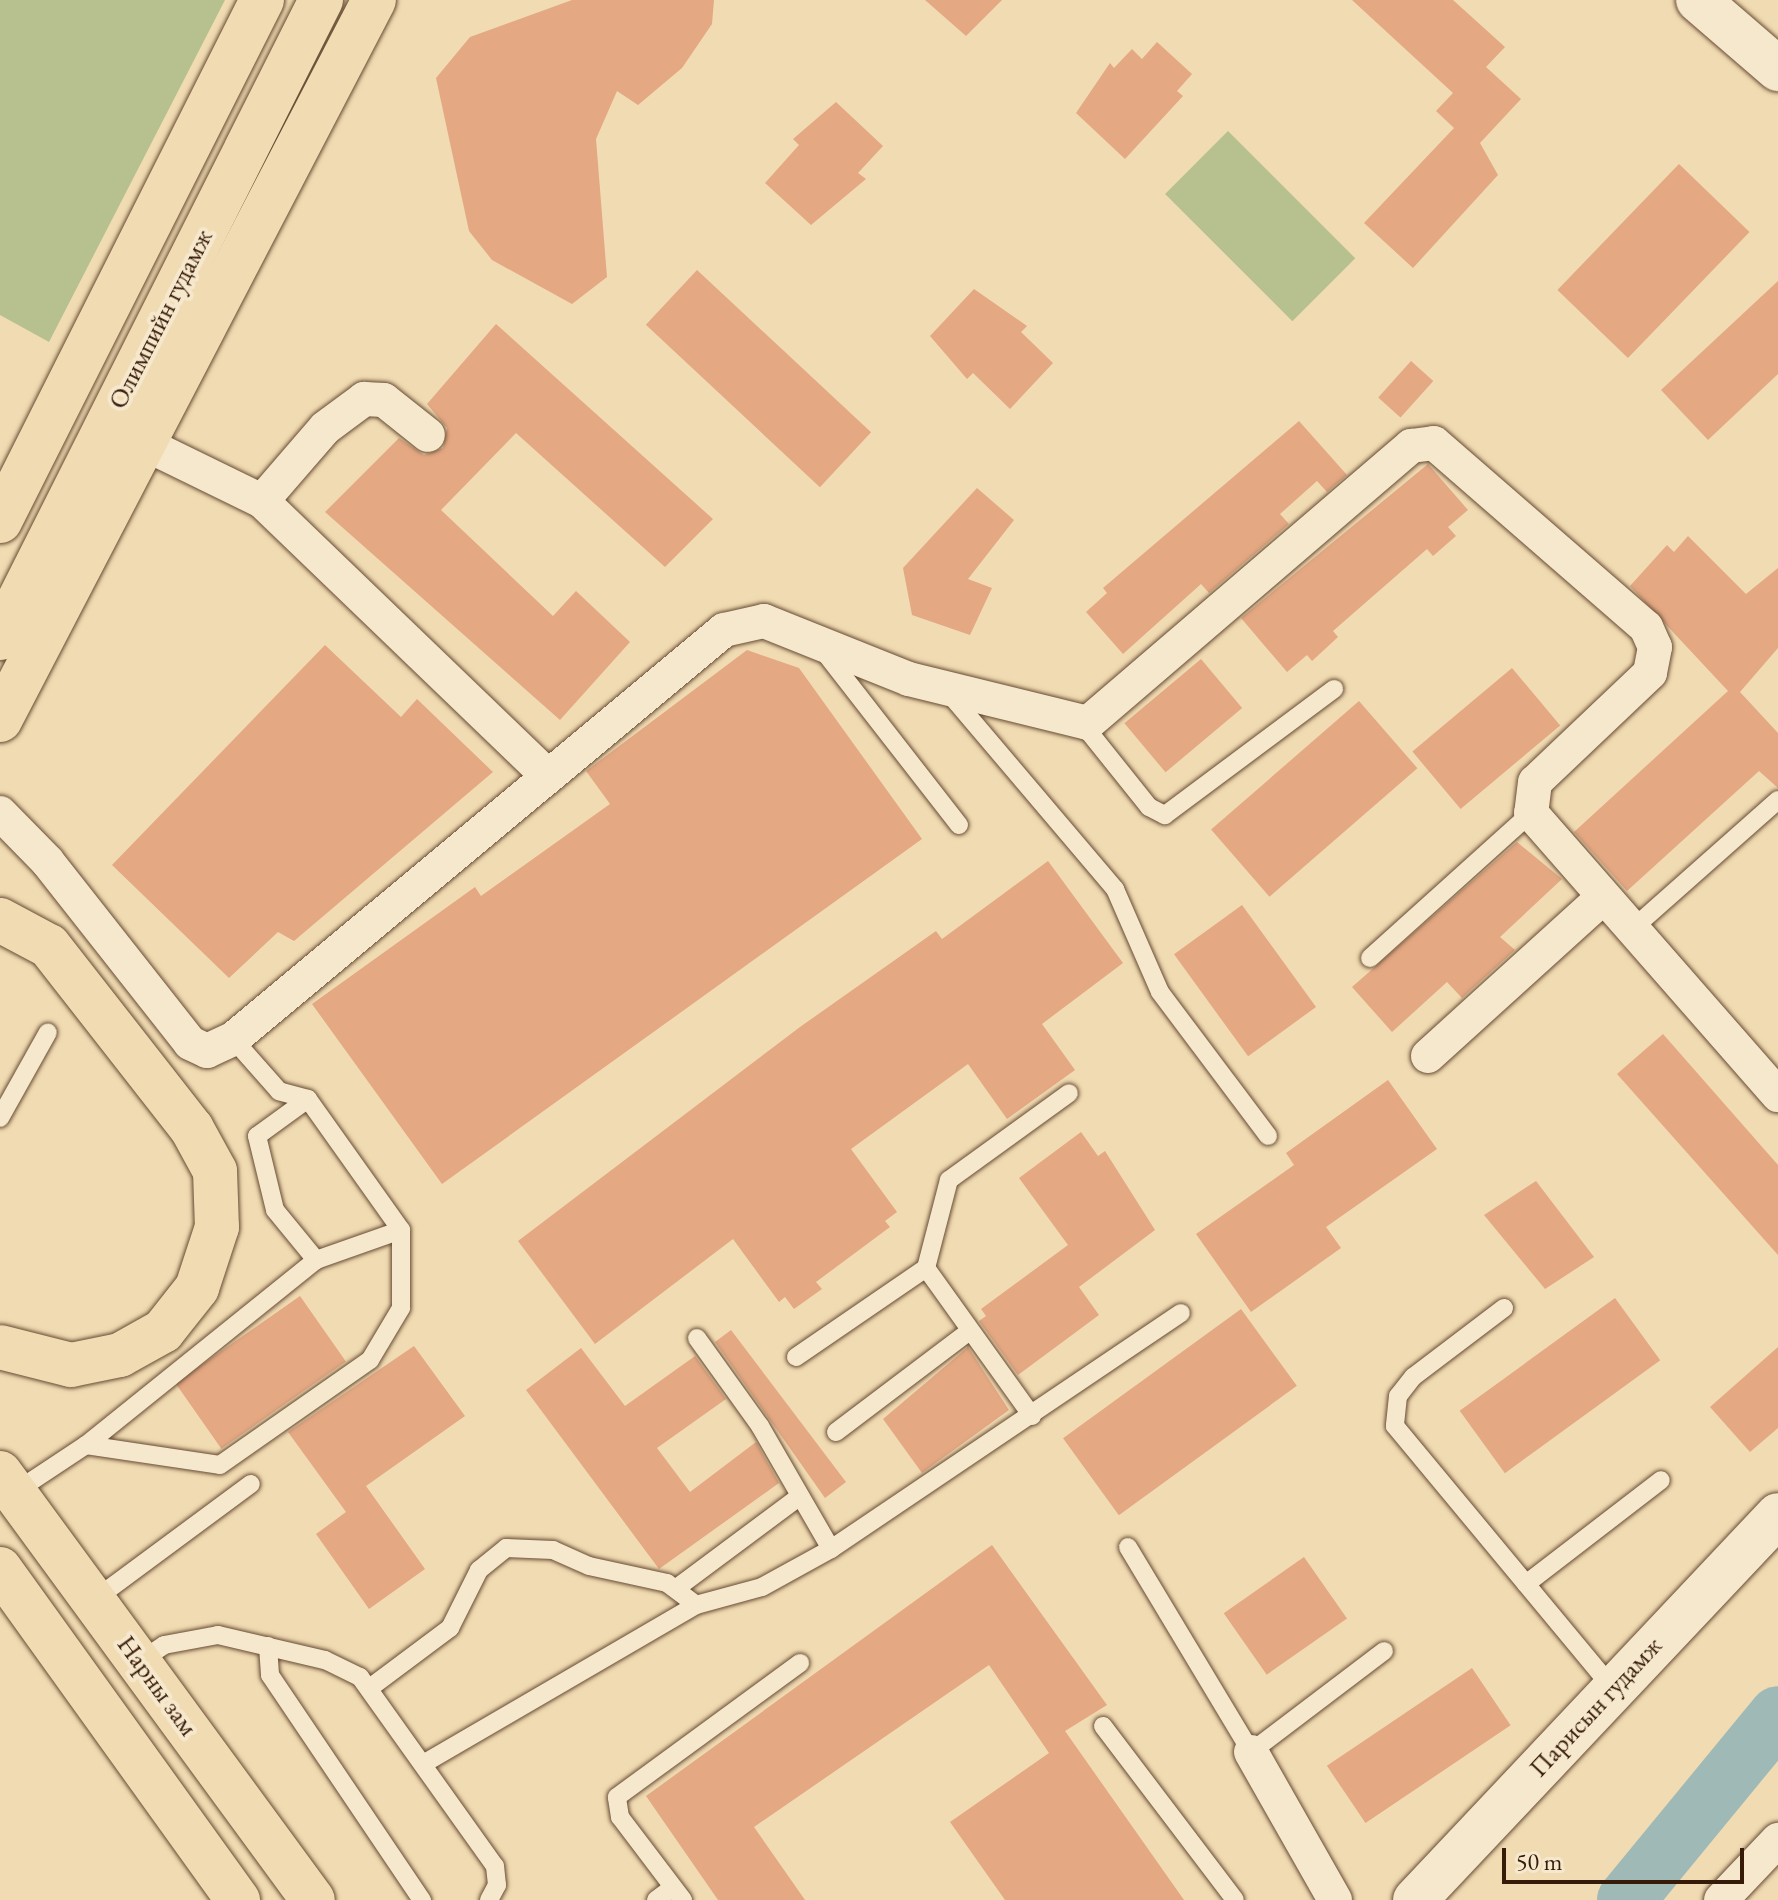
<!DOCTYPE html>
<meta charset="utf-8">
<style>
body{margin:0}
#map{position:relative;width:1778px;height:1900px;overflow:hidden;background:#f1dbb2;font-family:"EB Garamond",serif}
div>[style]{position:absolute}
.green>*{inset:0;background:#b6c18f;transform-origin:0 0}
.river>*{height:58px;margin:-29px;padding:0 29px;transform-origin:29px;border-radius:29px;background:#9eb9b6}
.building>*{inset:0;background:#e4a883;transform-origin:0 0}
.roads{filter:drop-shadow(0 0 2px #664b33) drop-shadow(0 0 2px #664b33)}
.lane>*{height:18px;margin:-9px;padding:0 9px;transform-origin:9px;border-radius:9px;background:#f6e8cd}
.street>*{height:34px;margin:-17px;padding:0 17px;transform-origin:17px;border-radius:17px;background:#f6e8cd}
.secondary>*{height:44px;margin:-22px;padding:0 22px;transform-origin:22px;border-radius:22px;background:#f6e8cd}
.primary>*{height:44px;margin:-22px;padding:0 22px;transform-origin:22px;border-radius:22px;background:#f1dbb2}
span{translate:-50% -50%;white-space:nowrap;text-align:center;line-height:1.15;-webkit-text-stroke:8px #f6e8cd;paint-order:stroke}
.street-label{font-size:26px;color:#371b09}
.scale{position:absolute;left:1502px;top:1848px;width:242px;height:36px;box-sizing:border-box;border:4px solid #371b09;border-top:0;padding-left:10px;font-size:24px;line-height:28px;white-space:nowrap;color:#371b09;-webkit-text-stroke:6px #f6e8cd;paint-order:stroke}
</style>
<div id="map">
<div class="green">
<div style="clip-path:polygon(0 0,225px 0,49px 342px,0 315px)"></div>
<div style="left:1228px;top:131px;width:180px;height:89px;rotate:45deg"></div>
</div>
<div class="river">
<div style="left:1626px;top:1900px;width:239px;rotate:-50.6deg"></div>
</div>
<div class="building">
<div style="clip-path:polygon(572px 0,714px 0,712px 24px,682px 68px,638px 105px,617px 91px,596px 139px,607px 277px,572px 304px,492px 260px,469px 231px,436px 78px,470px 37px)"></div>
<div style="clip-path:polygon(925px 0,1002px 0,966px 36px)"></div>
<div style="clip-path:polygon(1352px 0,1453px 0,1505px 47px,1486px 67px,1521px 99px,1480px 143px,1498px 175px,1413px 268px,1364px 223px,1454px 128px,1436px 111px,1453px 93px)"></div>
<div style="clip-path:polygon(1157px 42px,1192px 74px,1177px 91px,1183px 96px,1125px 159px,1076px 113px,1110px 63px,1114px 68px,1132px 49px,1142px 59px)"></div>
<div style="clip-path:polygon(836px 102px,883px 146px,858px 173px,866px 179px,811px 225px,765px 183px,799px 145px,793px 139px)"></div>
<div style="left:1679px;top:164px;width:98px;height:175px;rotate:44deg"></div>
<div style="left:697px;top:270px;width:238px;height:75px;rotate:43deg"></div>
<div style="clip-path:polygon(1778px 281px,1778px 374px,1708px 440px,1661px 390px)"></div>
<div style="clip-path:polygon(974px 289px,1027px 326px,1021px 332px,1053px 363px,1010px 409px,973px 373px,967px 379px,930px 336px)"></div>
<div style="clip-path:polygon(496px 324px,713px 519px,665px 567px,516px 433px,441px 510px,553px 616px,576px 591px,630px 642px,560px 720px,325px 512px,399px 438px,424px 455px,443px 448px,447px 428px,427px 404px)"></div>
<div style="left:1411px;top:361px;width:30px;height:49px;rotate:42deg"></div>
<div style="clip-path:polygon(1299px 421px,1347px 475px,1327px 492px,1317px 481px,1280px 514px,1289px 524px,1209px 593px,1201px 584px,1123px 654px,1086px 612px,1107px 593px,1103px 588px)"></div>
<div style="clip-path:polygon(1428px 464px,1468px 510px,1448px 527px,1456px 536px,1433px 556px,1427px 549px,1333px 631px,1338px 637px,1312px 661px,1307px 655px,1287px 672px,1241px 618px)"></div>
<div style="clip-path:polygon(977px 488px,1014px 520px,968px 579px,992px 588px,970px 635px,912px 615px,903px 568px)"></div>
<div style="clip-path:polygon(1688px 536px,1746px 594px,1778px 568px,1778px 648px,1740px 692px,1778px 733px,1778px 788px,1759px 771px,1627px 891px,1574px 832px,1728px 691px,1630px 586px,1667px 545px,1674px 552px)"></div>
<div style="clip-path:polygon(325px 645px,401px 717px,417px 699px,493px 772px,294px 941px,278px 932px,229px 978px,112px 865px)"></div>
<div style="clip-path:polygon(747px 650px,799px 668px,922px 839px,442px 1184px,312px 1004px,475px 887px,481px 896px,610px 804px,586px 771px)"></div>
<div style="left:1201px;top:659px;width:64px;height:100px;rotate:50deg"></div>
<div style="left:1512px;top:668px;width:75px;height:130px;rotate:50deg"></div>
<div style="left:1359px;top:701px;width:89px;height:196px;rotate:49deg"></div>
<div style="clip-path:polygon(1517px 842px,1562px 879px,1500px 937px,1515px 950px,1462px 998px,1447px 982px,1392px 1032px,1352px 987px)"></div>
<div style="clip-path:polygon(1048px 861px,1123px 963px,1042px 1024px,1075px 1070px,1007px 1119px,968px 1064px,851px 1149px,897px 1212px,885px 1221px,890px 1227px,816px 1282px,822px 1289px,794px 1309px,785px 1297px,779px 1302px,733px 1239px,595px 1344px,518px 1241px,800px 1027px,936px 931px,942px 939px)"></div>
<div style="left:1242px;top:905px;width:126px;height:84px;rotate:54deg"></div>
<div style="clip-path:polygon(1663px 1034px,1778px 1165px,1778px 1255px,1617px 1074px)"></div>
<div style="clip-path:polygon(1388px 1080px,1437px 1149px,1326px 1227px,1341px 1248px,1251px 1312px,1196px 1234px,1294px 1165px,1286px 1153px)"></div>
<div style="clip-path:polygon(1081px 1132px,1098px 1156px,1105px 1151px,1155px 1230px,1079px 1287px,1099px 1315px,1018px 1375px,979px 1321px,986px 1316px,981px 1309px,1068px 1245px,1019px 1178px)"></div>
<div style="clip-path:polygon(1536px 1181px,1594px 1257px,1545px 1289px,1484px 1215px)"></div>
<div style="left:300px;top:1296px;width:80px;height:152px;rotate:55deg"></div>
<div style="left:1615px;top:1298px;width:77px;height:192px;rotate:54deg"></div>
<div style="left:1241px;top:1309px;width:95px;height:220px;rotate:54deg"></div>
<div style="clip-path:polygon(731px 1330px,846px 1482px,825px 1498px,715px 1342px)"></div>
<div style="clip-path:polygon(414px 1346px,465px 1416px,366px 1486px,425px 1569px,369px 1609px,316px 1534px,346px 1512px,288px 1432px)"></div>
<div style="clip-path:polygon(968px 1347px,1009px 1410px,922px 1473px,883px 1419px)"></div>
<div style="clip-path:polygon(1778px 1347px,1778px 1428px,1750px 1452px,1710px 1407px)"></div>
<div style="clip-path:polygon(581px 1348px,625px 1406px,695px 1356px,726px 1399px,657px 1448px,690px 1492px,756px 1442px,779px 1483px,659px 1569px,526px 1390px)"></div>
<div style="clip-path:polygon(992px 1545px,1107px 1705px,1065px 1731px,1184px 1900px,1005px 1900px,950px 1822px,1049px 1753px,989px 1665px,754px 1827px,805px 1900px,718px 1900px,646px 1796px)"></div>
<div style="left:1304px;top:1557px;width:75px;height:98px;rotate:55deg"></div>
<div style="left:1472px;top:1668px;width:69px;height:175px;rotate:56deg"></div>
</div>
<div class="roads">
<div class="lane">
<div style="left:822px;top:649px;width:223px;rotate:52.1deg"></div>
<div style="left:947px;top:691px;width:260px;rotate:49.7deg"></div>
<div style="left:1115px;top:889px;width:112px;rotate:66.4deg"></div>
<div style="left:1160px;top:992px;width:180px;rotate:53.1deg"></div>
<div style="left:1081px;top:722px;width:109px;rotate:51.3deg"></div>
<div style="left:1149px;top:807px;width:18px;rotate:27deg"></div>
<div style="left:1165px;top:815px;width:211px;rotate:-36.7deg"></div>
<div style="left:1630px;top:931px;width:198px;rotate:-41.5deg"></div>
<div style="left:1370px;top:958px;width:217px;rotate:-42deg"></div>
<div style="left:308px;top:1099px;width:63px;rotate:144deg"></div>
<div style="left:257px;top:1136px;width:76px;rotate:76.3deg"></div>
<div style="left:275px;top:1210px;width:65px;rotate:50.6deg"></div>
<div style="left:0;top:1118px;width:98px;rotate:-60.8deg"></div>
<div style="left:1504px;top:1308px;width:114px;rotate:142.8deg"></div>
<div style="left:1413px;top:1377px;width:24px;rotate:128deg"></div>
<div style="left:1398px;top:1396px;width:30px;rotate:96deg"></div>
<div style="left:1395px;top:1426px;width:342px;rotate:50.3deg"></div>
<div style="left:697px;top:1338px;width:108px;rotate:54.4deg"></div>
<div style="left:760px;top:1426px;width:142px;rotate:60deg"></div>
<div style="left:796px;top:1357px;width:158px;rotate:-34.4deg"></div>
<div style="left:1032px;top:1416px;width:182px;rotate:-125.6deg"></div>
<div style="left:926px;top:1268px;width:91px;rotate:-75.4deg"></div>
<div style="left:949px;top:1180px;width:148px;rotate:-35.9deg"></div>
<div style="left:836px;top:1432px;width:166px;rotate:-37.1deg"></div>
<div style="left:86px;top:1445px;width:135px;rotate:8.5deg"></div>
<div style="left:220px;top:1465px;width:183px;rotate:-35deg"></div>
<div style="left:370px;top:1360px;width:61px;rotate:-59.2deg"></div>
<div style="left:401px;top:1308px;width:78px;rotate:-90deg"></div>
<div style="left:401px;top:1230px;width:161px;rotate:-125.4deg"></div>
<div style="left:308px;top:1099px;width:30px;rotate:-165deg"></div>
<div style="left:279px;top:1091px;width:69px;rotate:-131.5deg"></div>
<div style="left:15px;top:1492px;width:85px;rotate:-33.5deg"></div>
<div style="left:86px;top:1445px;width:295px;rotate:-38.8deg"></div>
<div style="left:316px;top:1260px;width:90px;rotate:-19.4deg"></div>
<div style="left:1128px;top:1547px;width:239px;rotate:59deg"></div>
<div style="left:1251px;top:1752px;width:167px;rotate:-37.2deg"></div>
<div style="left:1526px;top:1584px;width:170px;rotate:-37.6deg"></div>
<div style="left:678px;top:1587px;width:152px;rotate:-36.7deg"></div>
<div style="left:94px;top:1600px;width:195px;rotate:-36.5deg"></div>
<div style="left:268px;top:1646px;width:29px;rotate:86deg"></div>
<div style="left:270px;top:1675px;width:272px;rotate:56deg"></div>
<div style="left:139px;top:1662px;width:30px;rotate:-34deg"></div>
<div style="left:164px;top:1645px;width:55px;rotate:-10.5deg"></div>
<div style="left:218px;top:1635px;width:110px;rotate:13.2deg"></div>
<div style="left:325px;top:1660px;width:39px;rotate:26deg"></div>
<div style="left:360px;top:1677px;width:232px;rotate:54.5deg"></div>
<div style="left:495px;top:1866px;width:19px;rotate:84deg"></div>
<div style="left:497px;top:1885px;width:17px;rotate:118deg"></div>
<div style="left:371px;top:1687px;width:99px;rotate:-36.8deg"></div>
<div style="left:450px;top:1628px;width:65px;rotate:-63.4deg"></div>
<div style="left:479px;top:1570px;width:35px;rotate:-39deg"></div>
<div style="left:506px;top:1548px;width:47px;rotate:2.4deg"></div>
<div style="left:553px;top:1550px;width:39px;rotate:24deg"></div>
<div style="left:589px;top:1566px;width:80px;rotate:12.3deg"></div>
<div style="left:667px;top:1583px;width:36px;rotate:37deg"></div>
<div style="left:1103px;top:1726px;width:218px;rotate:52.8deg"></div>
<div style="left:423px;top:1764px;width:316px;rotate:-30.2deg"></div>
<div style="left:696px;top:1605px;width:68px;rotate:-15.3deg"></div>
<div style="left:762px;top:1587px;width:79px;rotate:-28.8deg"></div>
<div style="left:831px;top:1549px;width:422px;rotate:-34deg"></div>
<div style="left:656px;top:1900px;width:21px;rotate:-37deg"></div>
<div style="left:683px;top:1900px;width:104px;rotate:-127.2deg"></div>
<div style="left:620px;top:1817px;width:20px;rotate:-99deg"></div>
<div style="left:617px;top:1797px;width:227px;rotate:-36.2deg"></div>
</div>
<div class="street">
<div style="left:145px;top:444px;width:130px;rotate:26deg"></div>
<div style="left:262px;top:501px;width:397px;rotate:43.9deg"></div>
<div style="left:262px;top:501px;width:96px;rotate:-49.2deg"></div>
<div style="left:325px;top:428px;width:49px;rotate:-36.6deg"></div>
<div style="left:364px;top:399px;width:20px;rotate:3deg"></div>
<div style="left:384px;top:400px;width:56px;rotate:38.5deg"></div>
<div style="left:0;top:813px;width:67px;rotate:45.6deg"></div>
<div style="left:47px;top:861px;width:231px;rotate:51.8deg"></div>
<div style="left:190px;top:1043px;width:19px;rotate:25deg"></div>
<div style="left:207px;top:1051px;width:29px;rotate:-25deg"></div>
<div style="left:233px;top:1039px;width:639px;rotate:-39.79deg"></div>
<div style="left:724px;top:630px;width:41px;rotate:-12.7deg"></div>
<div style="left:764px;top:621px;width:156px;rotate:21.8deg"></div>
<div style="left:909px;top:679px;width:184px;rotate:13.8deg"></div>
<div style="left:1088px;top:723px;width:426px;rotate:-40.6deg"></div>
<div style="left:1411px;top:446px;width:23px;rotate:-7deg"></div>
<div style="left:1434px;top:443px;width:281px;rotate:41deg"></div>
<div style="left:1646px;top:627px;width:22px;rotate:66deg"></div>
<div style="left:1655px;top:647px;width:26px;rotate:101deg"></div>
<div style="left:1650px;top:673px;width:158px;rotate:136.5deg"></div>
<div style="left:1535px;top:782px;width:31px;rotate:97deg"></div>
<div style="left:1531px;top:813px;width:375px;rotate:48.8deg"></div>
<div style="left:1428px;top:1056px;width:234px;rotate:-42.2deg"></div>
<div style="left:1251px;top:1752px;width:170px;rotate:60.4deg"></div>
<div style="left:1721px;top:1900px;width:83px;rotate:-46.5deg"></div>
</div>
<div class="secondary">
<div style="left:1698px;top:0;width:106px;rotate:40.8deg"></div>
<div style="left:1415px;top:1900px;width:529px;rotate:-46.68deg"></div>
</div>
<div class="primary">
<div style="left:0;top:521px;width:583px;rotate:-63.3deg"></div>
<div style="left:0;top:638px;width:714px;rotate:-63.29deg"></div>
<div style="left:0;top:720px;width:811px;rotate:-62.55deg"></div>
<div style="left:0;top:920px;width:55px;rotate:28deg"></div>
<div style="left:49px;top:946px;width:232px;rotate:52deg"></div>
<div style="left:192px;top:1129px;width:48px;rotate:61.3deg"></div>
<div style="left:215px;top:1171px;width:56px;rotate:88deg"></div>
<div style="left:217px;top:1227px;width:64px;rotate:108.2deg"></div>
<div style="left:197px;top:1288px;width:55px;rotate:128.3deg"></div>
<div style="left:163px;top:1331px;width:49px;rotate:150.8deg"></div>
<div style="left:120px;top:1355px;width:50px;rotate:168.5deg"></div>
<div style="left:71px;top:1365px;width:73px;rotate:-165.8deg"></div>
<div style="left:0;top:1473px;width:529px;rotate:53.76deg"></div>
<div style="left:0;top:1569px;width:408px;rotate:54.3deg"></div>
</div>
</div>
<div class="street-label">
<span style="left:161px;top:319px;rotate:-63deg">Олимпийн гудамж</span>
<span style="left:157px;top:1686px;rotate:54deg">Нарны зам</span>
<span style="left:1596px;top:1707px;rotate:-47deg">Парисын гудамж</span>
</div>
<div class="scale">50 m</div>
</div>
